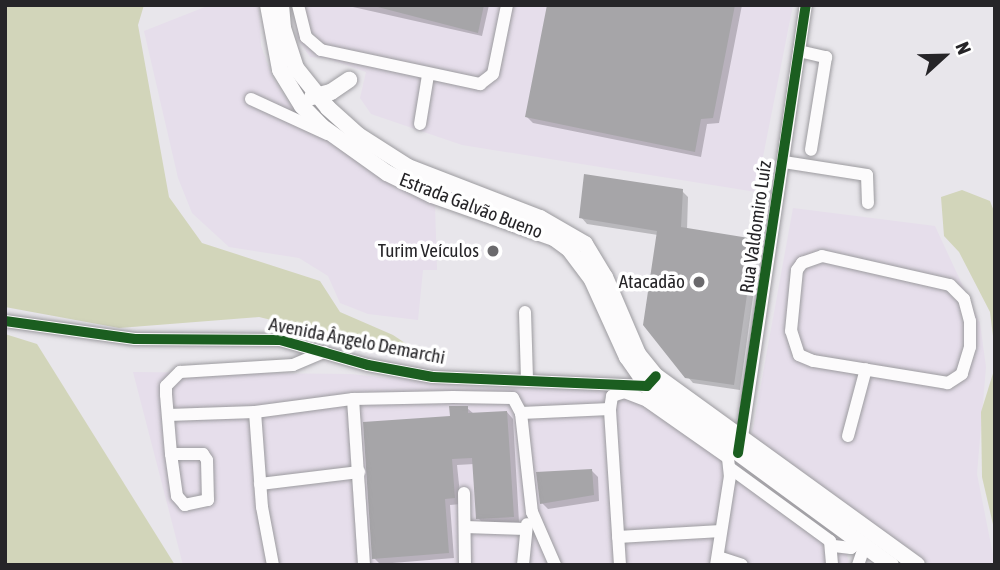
<!DOCTYPE html>
<meta charset="utf-8">
<style>
body{margin:0}
#map{position:relative;width:1000px;height:570px;overflow:hidden;background:#e8e6eb;font-family:"Asap Condensed",sans-serif}
div>[style]{position:absolute}
.industrial>*{inset:0;background:#e6deeb}
.green>*{inset:0;background:#d2d5ba}
.shadow>*{inset:0;background:#0003}
.building>*{inset:0;background:#a6a5a8}
.roads{filter:drop-shadow(0 0 2px #9c9b9f) drop-shadow(0 0 2px #9c9b9f)}
.minor>*{height:12px;margin:-6px;padding:0 6px;transform-origin:6px;border-radius:6px;background:#fcfbfc}
.major>*{height:16px;margin:-8px;padding:0 8px;transform-origin:8px;border-radius:8px;background:#fcfbfc}
.cycleway>*{height:10px;margin:-5px;padding:0 5px;transform-origin:5px;border-radius:5px;background:#1b5e20}
.dots>*{width:19px;height:19px;translate:-50% -50%;box-sizing:border-box;border:4px solid #fff;border-radius:50%}
span{translate:-50% -50%;white-space:nowrap;text-align:center;line-height:1.15;-webkit-text-stroke:7px #fff;paint-order:stroke}
.street-label{font-size:19px;color:#262528}
.poi-label{font-size:19px;color:#262528}
.right{translate:-100% -50%;text-align:right}
.frame{position:absolute;inset:0;border:7px solid #262528;pointer-events:none}
.north{position:absolute;left:909px;top:21px;width:70px;height:70px;-webkit-text-stroke:5px #fff;paint-order:stroke;rotate:68deg;font-size:19px;font-weight:700;line-height:28px;text-align:center;color:#262528}
.north::after{content:'';display:block;margin:auto;width:24px;height:32px;background:#262528;clip-path:polygon(50% 0,100% 100%,50% 72%,0 100%)}
</style>
<div id="map">
<div class="industrial">
<div style="clip-path:polygon(210px 5px,259px 5px,261px 46px,273px 78px,290px 104px,356px 161px,435px 204px,437px 270px,423px 270px,418px 320px,368px 314px,340px 303px,328px 276px,299px 258px,229px 247px,192px 213px,178px 178px,144px 31px)"></div>
<div style="clip-path:polygon(296px 5px,793px 5px,756px 192px,462px 145px,371px 114px,360px 98px,366px 72px,326px 58px,310px 57px,297px 38px)"></div>
<div style="clip-path:polygon(793px 208px,935px 226px,980px 323px,986px 367px,977px 474px,995px 565px,931px 565px,751px 439px)"></div>
<div style="clip-path:polygon(133px 372px,350px 374px,492px 388px,620px 391px,742px 463px,833px 530px,845px 543px,849px 565px,183px 565px)"></div>
</div>
<div class="green">
<div style="clip-path:polygon(5px 5px,144px 5px,138px 25px,169px 197px,202px 243px,320px 281px,340px 312px,393px 335px,426px 357px,259px 317px,119px 328px,5px 307px)"></div>
<div style="clip-path:polygon(962px 190px,990px 201px,995px 214px,995px 352px,990px 312px,959px 252px,944px 236px,941px 197px)"></div>
<div style="clip-path:polygon(5px 334px,37px 344px,175px 565px,5px 565px)"></div>
<div style="clip-path:polygon(995px 367px,995px 533px,982px 477px,981px 412px)"></div>
</div>
<div class="shadow">
<div style="clip-path:polygon(344px 5px,489px 5px,482px 36px)"></div>
<div style="clip-path:polygon(548px 5px,742px 5px,719px 123px,707px 124px,701px 157px,533px 123px,527px 117px)"></div>
<div style="clip-path:polygon(682px 191px,688px 197px,687px 230px,754px 240px,760px 247px,740px 390px,693px 383px,687px 376px,658px 235px,587px 224px,581px 217px)"></div>
<div style="clip-path:polygon(467px 408px,474px 414px,507px 412px,513px 419px,519px 522px,484px 524px,478px 518px,474px 464px,457px 465px,461px 504px,450px 505px,454px 558px,380px 564px,374px 558px,451px 417px)"></div>
<div style="clip-path:polygon(592px 471px,598px 477px,599px 501px,548px 509px,542px 503px)"></div>
</div>
<div class="building">
<div style="clip-path:polygon(370px 5px,484px 5px,478px 33px)"></div>
<div style="clip-path:polygon(547px 5px,735px 5px,713px 118px,701px 119px,695px 152px,525px 117px)"></div>
<div style="clip-path:polygon(584px 174px,683px 189px,681px 227px,755px 239px,734px 385px,685px 378px,643px 325px,657px 231px,579px 218px)"></div>
<div style="clip-path:polygon(449px 406px,468px 406px,468px 413px,507px 411px,514px 517px,476px 519px,472px 458px,452px 459px,455px 498px,445px 499px,449px 553px,372px 559px,363px 422px,450px 416px)"></div>
<div style="clip-path:polygon(592px 469px,594px 495px,540px 504px,536px 472px)"></div>
</div>
<div class="roads">
<div class="minor">
<div style="left:298px;top:5px;width:33px;rotate:76deg"></div>
<div style="left:306px;top:37px;width:20px;rotate:41deg"></div>
<div style="left:321px;top:50px;width:163px;rotate:12.1deg"></div>
<div style="left:480px;top:84px;width:16px;rotate:-38deg"></div>
<div style="left:493px;top:74px;width:70px;rotate:-78.5deg"></div>
<div style="left:799px;top:51px;width:28px;rotate:13deg"></div>
<div style="left:826px;top:57px;width:94px;rotate:99.2deg"></div>
<div style="left:251px;top:99px;width:84px;rotate:24.7deg"></div>
<div style="left:420px;top:124px;width:50px;rotate:-80.7deg"></div>
<div style="left:784px;top:162px;width:84px;rotate:8.9deg"></div>
<div style="left:867px;top:175px;width:28px;rotate:88deg"></div>
<div style="left:822px;top:256px;width:131px;rotate:12.8deg"></div>
<div style="left:950px;top:285px;width:20px;rotate:45deg"></div>
<div style="left:964px;top:299px;width:23px;rotate:75deg"></div>
<div style="left:970px;top:321px;width:26px;rotate:90deg"></div>
<div style="left:970px;top:347px;width:28px;rotate:107deg"></div>
<div style="left:962px;top:374px;width:17px;rotate:147deg"></div>
<div style="left:948px;top:383px;width:137px;rotate:-170.7deg"></div>
<div style="left:813px;top:361px;width:15px;rotate:-157deg"></div>
<div style="left:799px;top:355px;width:25px;rotate:-108deg"></div>
<div style="left:791px;top:331px;width:61px;rotate:-84.4deg"></div>
<div style="left:797px;top:270px;width:9px;rotate:-54deg"></div>
<div style="left:802px;top:263px;width:21px;rotate:-19deg"></div>
<div style="left:525px;top:312px;width:69px;rotate:88.3deg"></div>
<div style="left:5px;top:321px;width:131px;rotate:7.9deg"></div>
<div style="left:135px;top:339px;width:145px;rotate:0.4deg"></div>
<div style="left:280px;top:340px;width:91px;rotate:15.9deg"></div>
<div style="left:368px;top:365px;width:66px;rotate:10.5deg"></div>
<div style="left:433px;top:377px;width:214px;rotate:2.4deg"></div>
<div style="left:647px;top:386px;width:6px;rotate:-51deg"></div>
<div style="left:353px;top:399px;width:166px;rotate:86.2deg"></div>
<div style="left:255px;top:412px;width:95px;rotate:85.8deg"></div>
<div style="left:262px;top:507px;width:59px;rotate:79.3deg"></div>
<div style="left:521px;top:413px;width:100px;rotate:83.7deg"></div>
<div style="left:532px;top:512px;width:58px;rotate:66.5deg"></div>
<div style="left:168px;top:415px;width:87px;rotate:-2deg"></div>
<div style="left:255px;top:412px;width:99px;rotate:-7.6deg"></div>
<div style="left:353px;top:399px;width:100px;rotate:-1.1deg"></div>
<div style="left:453px;top:397px;width:60px;rotate:1deg"></div>
<div style="left:513px;top:398px;width:17px;rotate:62deg"></div>
<div style="left:521px;top:413px;width:89px;rotate:-2.6deg"></div>
<div style="left:848px;top:436px;width:69px;rotate:-75deg"></div>
<div style="left:741px;top:444px;width:444px;rotate:-81.6deg"></div>
<div style="left:171px;top:454px;width:32px"></div>
<div style="left:203px;top:454px;width:7px;rotate:56deg"></div>
<div style="left:207px;top:460px;width:40px;rotate:88.6deg"></div>
<div style="left:208px;top:500px;width:24px;rotate:168deg"></div>
<div style="left:185px;top:505px;width:12px;rotate:-132deg"></div>
<div style="left:177px;top:496px;width:42px;rotate:-98.1deg"></div>
<div style="left:171px;top:454px;width:59px;rotate:-94.8deg"></div>
<div style="left:166px;top:395px;width:9px;rotate:-90deg"></div>
<div style="left:166px;top:386px;width:20px;rotate:-45deg"></div>
<div style="left:180px;top:372px;width:113px;rotate:-3.5deg"></div>
<div style="left:293px;top:365px;width:34px;rotate:-23deg"></div>
<div style="left:730px;top:468px;width:124px;rotate:36.1deg"></div>
<div style="left:830px;top:541px;width:24px;rotate:85deg"></div>
<div style="left:260px;top:484px;width:100px;rotate:-6.9deg"></div>
<div style="left:464px;top:493px;width:72px;rotate:89.2deg"></div>
<div style="left:465px;top:527px;width:60px;rotate:1.9deg"></div>
<div style="left:618px;top:537px;width:103px;rotate:-3.3deg"></div>
<div style="left:834px;top:546px;width:17px;rotate:7deg"></div>
<div style="left:851px;top:548px;width:10px;rotate:-37deg"></div>
<div style="left:718px;top:557px;width:25px;rotate:18deg"></div>
<div style="left:523px;top:565px;width:41px;rotate:-84.4deg"></div>
<div style="left:620px;top:565px;width:156px;rotate:-93.7deg"></div>
<div style="left:610px;top:409px;width:13px;rotate:-81deg"></div>
<div style="left:612px;top:396px;width:13px;rotate:-18deg"></div>
<div style="left:624px;top:392px;width:25px;rotate:21deg"></div>
<div style="left:647px;top:401px;width:99px;rotate:35.1deg"></div>
<div style="left:728px;top:458px;width:18px;rotate:84deg"></div>
<div style="left:730px;top:476px;width:90px;rotate:98.9deg"></div>
<div style="left:858px;top:565px;width:21px;rotate:-71deg"></div>
</div>
<div class="major">
<div style="left:268px;top:5px;width:66px;rotate:79.5deg"></div>
<div style="left:280px;top:70px;width:42px;rotate:58.6deg"></div>
<div style="left:302px;top:106px;width:28px;rotate:46deg"></div>
<div style="left:321px;top:126px;width:81px;rotate:35.5deg"></div>
<div style="left:387px;top:173px;width:50px;rotate:26.1deg"></div>
<div style="left:432px;top:195px;width:129px;rotate:19.4deg"></div>
<div style="left:554px;top:238px;width:19px;rotate:36deg"></div>
<div style="left:569px;top:249px;width:39px;rotate:53deg"></div>
<div style="left:592px;top:280px;width:85px;rotate:65.6deg"></div>
<div style="left:627px;top:357px;width:35px;rotate:55deg"></div>
<div style="left:647px;top:386px;width:303px;rotate:36.3deg"></div>
<div style="left:281px;top:5px;width:23px;rotate:85deg"></div>
<div style="left:283px;top:28px;width:42px;rotate:72deg"></div>
<div style="left:296px;top:68px;width:51px;rotate:51.3deg"></div>
<div style="left:328px;top:108px;width:40px;rotate:42deg"></div>
<div style="left:358px;top:135px;width:59px;rotate:32.6deg"></div>
<div style="left:408px;top:167px;width:142px;rotate:21.1deg"></div>
<div style="left:540px;top:218px;width:52px;rotate:30deg"></div>
<div style="left:585px;top:244px;width:39px;rotate:59deg"></div>
<div style="left:605px;top:277px;width:84px;rotate:66.8deg"></div>
<div style="left:638px;top:354px;width:28px;rotate:51deg"></div>
<div style="left:656px;top:376px;width:322px;rotate:35.9deg"></div>
<div style="left:312px;top:97px;width:20px;rotate:-15deg"></div>
<div style="left:331px;top:92px;width:22px;rotate:-34deg"></div>
</div>
</div>
<div class="cycleway">
<div style="left:5px;top:321px;width:131px;rotate:7.9deg"></div>
<div style="left:135px;top:339px;width:145px;rotate:0.4deg"></div>
<div style="left:280px;top:340px;width:91px;rotate:15.9deg"></div>
<div style="left:368px;top:365px;width:66px;rotate:10.5deg"></div>
<div style="left:433px;top:377px;width:214px;rotate:2.4deg"></div>
<div style="left:647px;top:386px;width:13px;rotate:-48deg"></div>
<div style="left:738px;top:453px;width:453px;rotate:-81.4deg"></div>
</div>
<div class="dots">
<div style="left:493px;top:251px;background:#6a696c"></div>
<div style="left:699px;top:282px;background:#6a696c"></div>
</div>
<div class="street-label">
<span style="left:471px;top:206px;rotate:21deg">Estrada Galvão Bueno</span>
<span style="left:756px;top:227px;rotate:-82deg">Rua Valdomiro Luíz</span>
<span style="left:357px;top:341px;rotate:11deg">Avenida Ângelo Demarchi</span>
</div>
<div class="poi-label">
<span class="right" style="left:479px;top:251px">Turim Veículos</span>
<span class="right" style="left:685px;top:282px">Atacadão</span>
</div>
<div class="frame"></div>
<div class="north">N</div>
</div>
